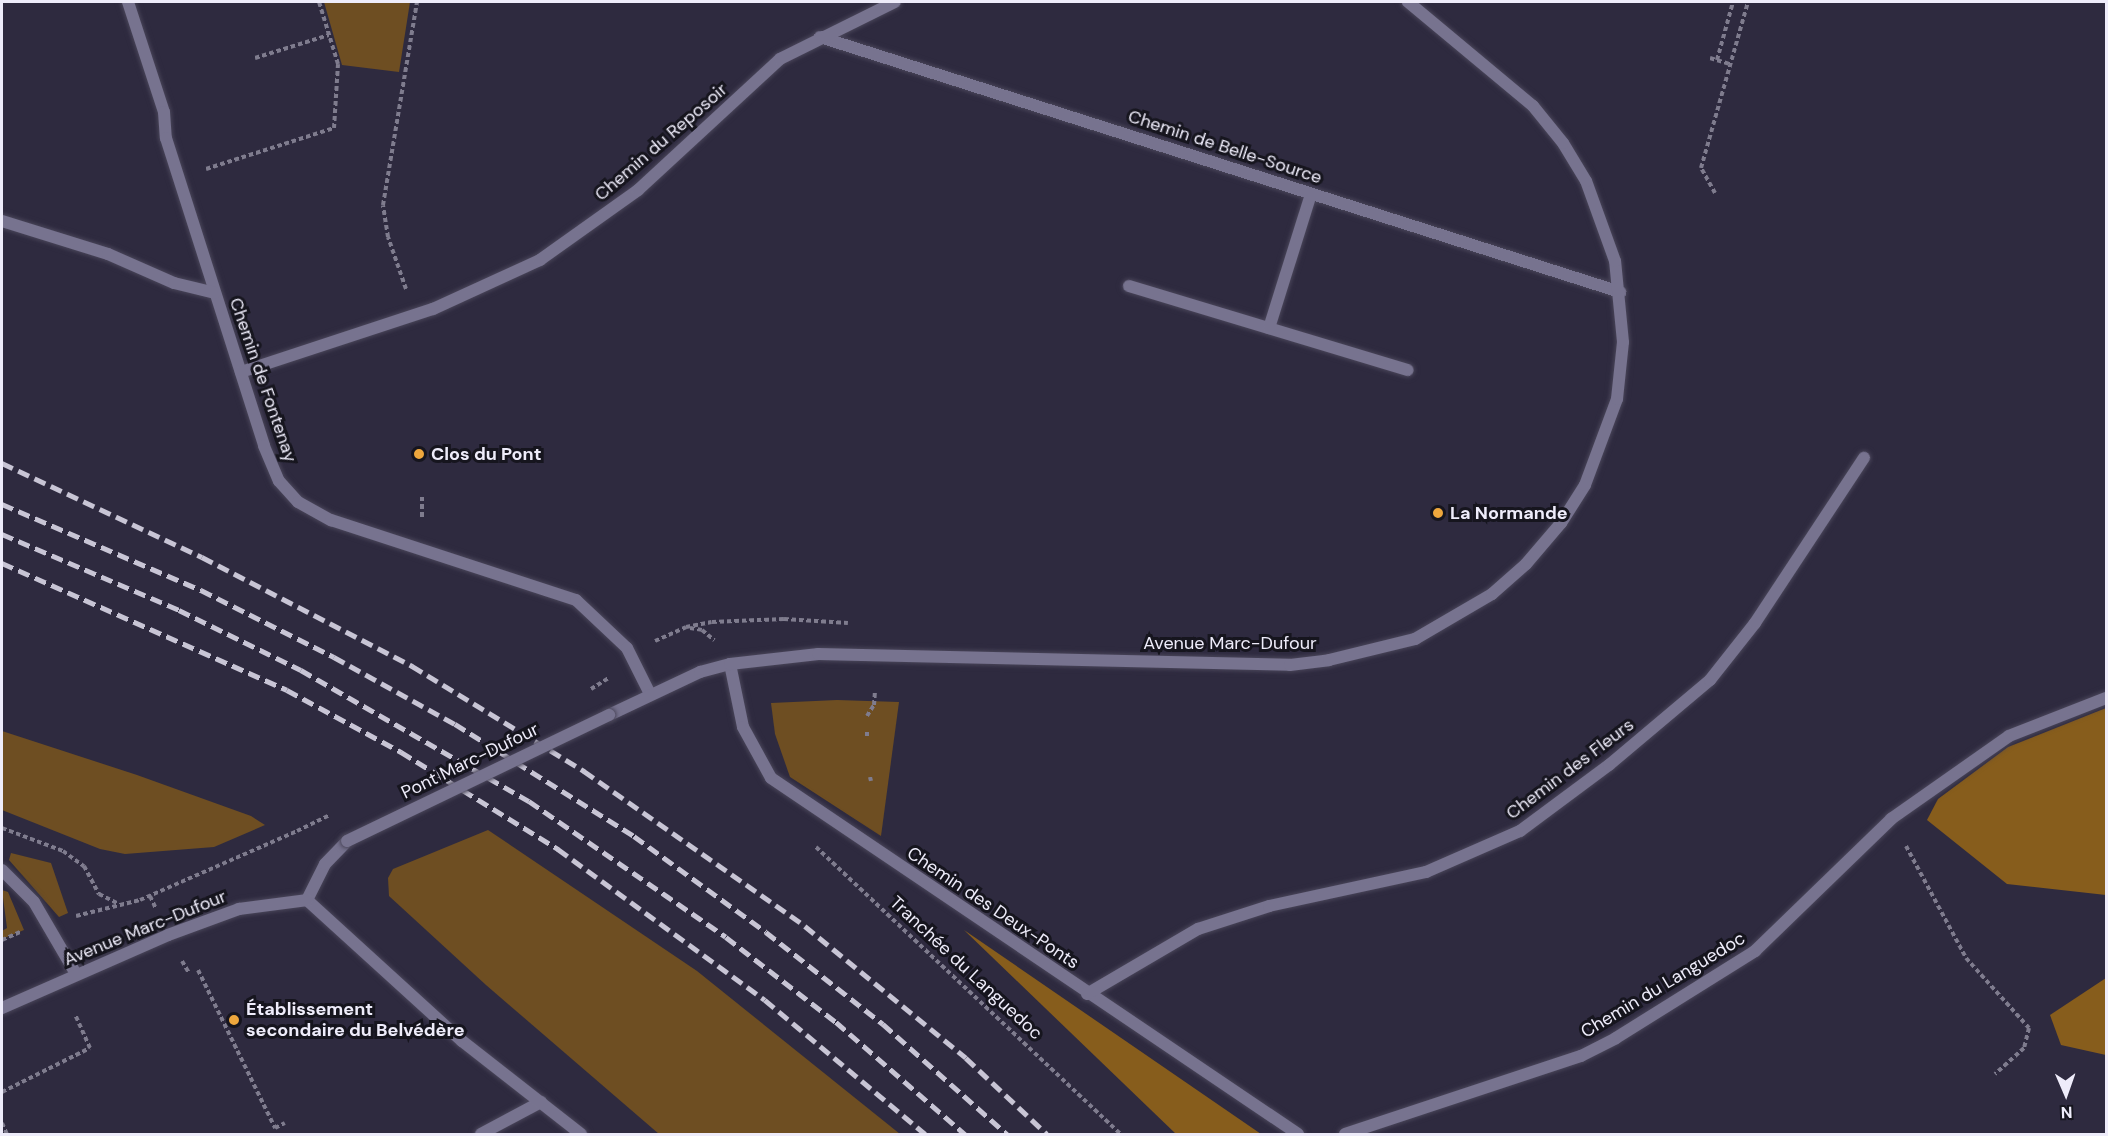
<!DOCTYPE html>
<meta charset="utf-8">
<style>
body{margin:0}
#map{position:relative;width:2108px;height:1136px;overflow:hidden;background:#2e2a3f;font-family:"DM Sans",sans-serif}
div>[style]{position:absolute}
.green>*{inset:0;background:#6e4e22}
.forest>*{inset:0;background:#875d1c}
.path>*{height:4px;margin-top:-2px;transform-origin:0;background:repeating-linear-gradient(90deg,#7f7c8e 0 4.5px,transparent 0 7.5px)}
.roads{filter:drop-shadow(0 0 2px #494559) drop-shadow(0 0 2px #494559)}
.service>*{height:12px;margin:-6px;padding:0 6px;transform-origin:6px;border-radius:6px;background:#77738f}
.minor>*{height:12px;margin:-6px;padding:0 6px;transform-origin:6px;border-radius:6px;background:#77738f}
.tertiary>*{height:12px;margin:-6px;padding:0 6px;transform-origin:6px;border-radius:6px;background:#77738f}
.rail>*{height:4.5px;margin-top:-2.25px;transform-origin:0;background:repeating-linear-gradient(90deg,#c8c5d5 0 12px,transparent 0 18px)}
.path-bridge>*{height:4px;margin-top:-2px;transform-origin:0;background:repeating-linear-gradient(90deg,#7f7c8e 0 4.5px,transparent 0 7.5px)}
.bridges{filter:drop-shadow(0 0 2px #494559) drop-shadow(0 0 2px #494559)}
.tertiary-bridge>*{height:12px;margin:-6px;padding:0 6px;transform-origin:6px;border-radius:6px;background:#77738f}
.dots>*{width:16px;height:16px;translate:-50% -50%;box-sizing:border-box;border:3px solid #16151e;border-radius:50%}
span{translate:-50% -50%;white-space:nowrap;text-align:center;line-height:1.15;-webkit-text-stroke:6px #16151e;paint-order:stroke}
.street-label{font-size:18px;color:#eeecfa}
.poi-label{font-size:18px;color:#eeecfa;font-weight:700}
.left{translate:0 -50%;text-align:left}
.frame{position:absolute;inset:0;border:3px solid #eeecfa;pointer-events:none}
.north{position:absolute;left:2036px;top:1064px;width:60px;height:60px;-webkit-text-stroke:4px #16151e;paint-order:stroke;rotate:178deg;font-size:16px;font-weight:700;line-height:24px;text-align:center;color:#eeecfa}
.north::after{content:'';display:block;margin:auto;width:21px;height:27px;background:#eeecfa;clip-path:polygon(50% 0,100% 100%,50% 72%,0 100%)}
</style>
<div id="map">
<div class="green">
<div style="clip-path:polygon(324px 2px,410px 2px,399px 72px,342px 65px)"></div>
<div style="clip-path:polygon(837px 700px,899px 702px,881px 836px,790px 777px,775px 734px,771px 703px)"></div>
<div style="clip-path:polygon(2px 731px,137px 775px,251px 816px,265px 825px,214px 847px,125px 854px,100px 849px,2px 810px)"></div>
<div style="clip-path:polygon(488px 830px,697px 971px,900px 1134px,659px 1134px,486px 985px,389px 896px,388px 878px,393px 869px)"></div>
<div style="clip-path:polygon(11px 853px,51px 863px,68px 913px,59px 917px,9px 860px)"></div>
<div style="clip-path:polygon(2px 890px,8px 892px,24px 930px,2px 939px,2px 931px,7px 928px)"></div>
</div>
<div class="forest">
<div style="clip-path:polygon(2106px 708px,2106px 895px,2007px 884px,1927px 820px,1938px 799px,2008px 747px)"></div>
<div style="clip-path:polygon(964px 930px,1261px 1134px,1176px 1134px)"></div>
<div style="clip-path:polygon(2106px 978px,2106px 1055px,2061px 1045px,2050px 1015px)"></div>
</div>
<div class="path">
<div style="left:255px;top:58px;width:77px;rotate:-17.3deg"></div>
<div style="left:1710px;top:58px;width:21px;rotate:17deg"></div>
<div style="left:1717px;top:60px;width:60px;rotate:-74.6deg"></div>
<div style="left:206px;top:169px;width:134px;rotate:-17.8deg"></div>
<div style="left:334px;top:128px;width:64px;rotate:-86.4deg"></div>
<div style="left:338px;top:64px;width:65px;rotate:-107deg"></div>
<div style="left:1715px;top:193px;width:29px;rotate:-119deg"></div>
<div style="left:1701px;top:168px;width:173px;rotate:-74.2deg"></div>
<div style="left:406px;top:289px;width:55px;rotate:-109.1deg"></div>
<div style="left:388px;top:237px;width:32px;rotate:-99deg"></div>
<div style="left:383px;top:205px;width:206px;rotate:-80.5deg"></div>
<div style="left:422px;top:497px;width:23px;rotate:90deg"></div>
<div style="left:690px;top:628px;width:12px;rotate:9deg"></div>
<div style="left:702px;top:630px;width:16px;rotate:40deg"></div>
<div style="left:655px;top:641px;width:34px;rotate:-24deg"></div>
<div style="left:686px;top:627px;width:26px;rotate:-11deg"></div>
<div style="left:712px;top:622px;width:72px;rotate:-2.4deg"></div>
<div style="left:784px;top:619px;width:64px;rotate:3.6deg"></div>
<div style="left:591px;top:689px;width:22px;rotate:-32deg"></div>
<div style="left:867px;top:716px;width:13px;rotate:-58deg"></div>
<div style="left:874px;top:705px;width:15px;rotate:-86deg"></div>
<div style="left:867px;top:732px;width:4px;rotate:90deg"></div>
<div style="left:870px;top:777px;width:4px;rotate:76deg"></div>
<div style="left:2px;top:828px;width:65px;rotate:20.7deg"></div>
<div style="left:63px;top:851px;width:26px;rotate:36deg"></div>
<div style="left:84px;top:866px;width:32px;rotate:62deg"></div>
<div style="left:99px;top:894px;width:20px;rotate:27deg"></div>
<div style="left:1906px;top:846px;width:127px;rotate:61.8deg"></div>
<div style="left:1966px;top:958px;width:94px;rotate:48deg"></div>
<div style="left:2029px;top:1028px;width:21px;rotate:104deg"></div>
<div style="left:2024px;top:1048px;width:39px;rotate:138deg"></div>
<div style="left:816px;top:847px;width:419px;rotate:43.3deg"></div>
<div style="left:150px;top:896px;width:14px;rotate:65deg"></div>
<div style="left:76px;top:916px;width:66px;rotate:-14deg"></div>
<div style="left:140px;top:900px;width:171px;rotate:-23.7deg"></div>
<div style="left:2px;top:940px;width:20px;rotate:-24deg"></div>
<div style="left:182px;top:961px;width:14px;rotate:60deg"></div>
<div style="left:198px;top:970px;width:176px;rotate:64deg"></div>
<div style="left:275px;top:1128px;width:11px;rotate:-27deg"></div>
<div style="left:2px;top:1092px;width:98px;rotate:-26.6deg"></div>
<div style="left:90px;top:1048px;width:36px;rotate:-114deg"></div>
<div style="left:2px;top:1123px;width:12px;rotate:66deg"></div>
</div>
<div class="roads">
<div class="service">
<div style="left:1129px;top:286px;width:291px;rotate:16.8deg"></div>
<div style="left:1269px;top:328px;width:140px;rotate:-72.6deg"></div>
</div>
<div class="minor">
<div style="left:128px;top:2px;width:116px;rotate:71.9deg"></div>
<div style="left:164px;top:112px;width:26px;rotate:86deg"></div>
<div style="left:166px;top:138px;width:323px;rotate:72.3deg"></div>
<div style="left:264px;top:446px;width:38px;rotate:67deg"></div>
<div style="left:279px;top:481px;width:28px;rotate:48deg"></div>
<div style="left:298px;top:502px;width:38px;rotate:29deg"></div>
<div style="left:331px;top:520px;width:258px;rotate:18.1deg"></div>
<div style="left:576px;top:600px;width:70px;rotate:43.3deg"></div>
<div style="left:627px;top:648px;width:51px;rotate:63.4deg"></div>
<div style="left:820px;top:37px;width:840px;rotate:17.68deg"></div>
<div style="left:2px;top:221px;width:111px;rotate:17.3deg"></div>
<div style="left:108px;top:254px;width:72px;rotate:23.7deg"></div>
<div style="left:174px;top:283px;width:42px;rotate:13.7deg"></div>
<div style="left:241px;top:372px;width:202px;rotate:-18.2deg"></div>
<div style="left:433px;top:309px;width:118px;rotate:-24.6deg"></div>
<div style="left:540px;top:260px;width:120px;rotate:-35.5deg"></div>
<div style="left:638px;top:190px;width:193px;rotate:-42.7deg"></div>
<div style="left:780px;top:59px;width:128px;rotate:-26.4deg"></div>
<div style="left:730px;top:664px;width:64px;rotate:78.3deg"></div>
<div style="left:743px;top:727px;width:58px;rotate:61.2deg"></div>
<div style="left:771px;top:778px;width:636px;rotate:34.04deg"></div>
<div style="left:2px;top:870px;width:45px;rotate:45deg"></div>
<div style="left:34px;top:902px;width:83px;rotate:59.7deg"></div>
<div style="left:1087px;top:994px;width:129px;rotate:-30.4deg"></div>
<div style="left:1198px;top:929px;width:75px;rotate:-17.9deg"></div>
<div style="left:1269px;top:906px;width:161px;rotate:-12.2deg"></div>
<div style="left:1426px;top:872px;width:103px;rotate:-23.6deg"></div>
<div style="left:1520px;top:831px;width:111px;rotate:-36.6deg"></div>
<div style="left:1609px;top:765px;width:132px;rotate:-40.1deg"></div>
<div style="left:1710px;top:680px;width:73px;rotate:-51.7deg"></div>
<div style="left:1755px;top:623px;width:198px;rotate:-56.6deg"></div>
<div style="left:481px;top:1134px;width:68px;rotate:-28.1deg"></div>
<div style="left:1345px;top:1134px;width:249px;rotate:-18.3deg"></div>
<div style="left:1581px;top:1056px;width:39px;rotate:-27deg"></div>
<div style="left:1616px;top:1038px;width:164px;rotate:-32deg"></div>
<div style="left:1755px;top:951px;width:190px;rotate:-44.1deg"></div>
<div style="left:1891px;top:819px;width:144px;rotate:-35.1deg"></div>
<div style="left:2009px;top:736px;width:104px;rotate:-21.4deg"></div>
</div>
<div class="tertiary">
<div style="left:609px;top:715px;width:101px;rotate:-25.3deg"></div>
<div style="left:700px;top:672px;width:31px;rotate:-15deg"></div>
<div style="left:730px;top:664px;width:89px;rotate:-6.5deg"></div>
<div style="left:818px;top:654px;width:472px;rotate:1.3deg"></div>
<div style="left:1290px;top:665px;width:39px;rotate:-7deg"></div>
<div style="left:1329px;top:660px;width:89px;rotate:-13.7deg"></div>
<div style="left:1415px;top:639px;width:89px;rotate:-30.3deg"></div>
<div style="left:1492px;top:594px;width:45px;rotate:-41.4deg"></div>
<div style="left:1526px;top:564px;width:54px;rotate:-49.5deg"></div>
<div style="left:1561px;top:523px;width:45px;rotate:-57.7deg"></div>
<div style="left:1585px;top:485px;width:92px;rotate:-69.6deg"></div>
<div style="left:1617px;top:399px;width:57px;rotate:-84deg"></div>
<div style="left:1623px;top:342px;width:81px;rotate:-95.6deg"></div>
<div style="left:1615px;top:261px;width:85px;rotate:-109.9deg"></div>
<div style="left:1586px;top:181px;width:44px;rotate:-121.2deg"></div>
<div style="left:1563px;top:143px;width:48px;rotate:-129deg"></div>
<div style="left:1533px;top:106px;width:163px;rotate:-140.2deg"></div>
<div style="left:307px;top:900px;width:210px;rotate:42.3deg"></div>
<div style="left:462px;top:1041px;width:151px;rotate:38deg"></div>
<div style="left:307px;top:900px;width:40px;rotate:-63.4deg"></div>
<div style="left:325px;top:864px;width:32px;rotate:-46deg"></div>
<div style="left:2px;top:1008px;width:181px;rotate:-23.7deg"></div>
<div style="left:168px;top:935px;width:76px;rotate:-20.1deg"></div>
<div style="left:239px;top:909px;width:69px;rotate:-7.5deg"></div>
</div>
</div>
<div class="rail">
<div style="left:2px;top:463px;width:221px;rotate:25.2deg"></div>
<div style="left:202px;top:557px;width:237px;rotate:27.4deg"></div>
<div style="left:412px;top:666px;width:202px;rotate:31.4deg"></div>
<div style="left:584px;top:771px;width:270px;rotate:35deg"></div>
<div style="left:805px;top:926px;width:208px;rotate:39.3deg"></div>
<div style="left:966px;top:1058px;width:111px;rotate:43.2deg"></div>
<div style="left:2px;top:504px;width:217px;rotate:23.4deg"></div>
<div style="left:201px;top:590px;width:149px;rotate:26.7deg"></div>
<div style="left:334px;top:657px;width:138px;rotate:29deg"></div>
<div style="left:455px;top:724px;width:211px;rotate:32deg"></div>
<div style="left:634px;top:836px;width:163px;rotate:36deg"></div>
<div style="left:766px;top:932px;width:149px;rotate:38.2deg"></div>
<div style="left:883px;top:1024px;width:166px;rotate:41.6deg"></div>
<div style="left:2px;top:534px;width:193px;rotate:23.2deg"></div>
<div style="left:179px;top:610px;width:136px;rotate:26.2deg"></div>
<div style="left:301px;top:670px;width:263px;rotate:29.9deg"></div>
<div style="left:529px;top:801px;width:239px;rotate:34.6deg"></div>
<div style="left:726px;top:937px;width:139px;rotate:37.7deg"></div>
<div style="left:836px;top:1022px;width:171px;rotate:41deg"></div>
<div style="left:2px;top:563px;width:312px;rotate:24deg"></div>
<div style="left:287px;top:690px;width:130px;rotate:28.5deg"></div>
<div style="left:401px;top:752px;width:185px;rotate:31.7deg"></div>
<div style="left:558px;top:849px;width:256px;rotate:36.1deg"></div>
<div style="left:765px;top:1000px;width:209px;rotate:39.9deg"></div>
</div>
<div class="path-bridge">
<div style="left:297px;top:831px;width:37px;rotate:-26deg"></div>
</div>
<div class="bridges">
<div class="tertiary-bridge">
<div style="left:347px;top:841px;width:291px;rotate:-25.7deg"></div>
</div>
</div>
<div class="dots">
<div style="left:419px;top:454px;background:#eea73d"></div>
<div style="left:1438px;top:513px;background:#eea73d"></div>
<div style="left:234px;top:1020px;background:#eea73d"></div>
</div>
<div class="street-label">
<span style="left:661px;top:142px;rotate:-41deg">Chemin du Reposoir</span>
<span style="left:1225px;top:147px;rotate:18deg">Chemin de Belle-Source</span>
<span style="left:263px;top:380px;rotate:71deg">Chemin de Fontenay</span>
<span style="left:1230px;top:643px">Avenue Marc-Dufour</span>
<span style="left:470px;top:761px;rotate:-26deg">Pont Marc-Dufour</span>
<span style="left:1570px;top:769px;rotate:-37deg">Chemin des Fleurs</span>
<span style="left:993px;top:908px;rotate:34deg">Chemin des Deux-Ponts</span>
<span style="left:145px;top:928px;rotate:-22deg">Avenue Marc-Dufour</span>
<span style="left:966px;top:968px;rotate:43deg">Tranchée du Languedoc</span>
<span style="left:1663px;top:985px;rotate:-31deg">Chemin du Languedoc</span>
</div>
<div class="poi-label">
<span class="left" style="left:431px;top:454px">Clos du Pont</span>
<span class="left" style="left:1450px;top:513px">La Normande</span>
<span class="left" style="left:246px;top:1020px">Établissement<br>secondaire du Belvédère</span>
</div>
<div class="frame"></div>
<div class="north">N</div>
</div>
